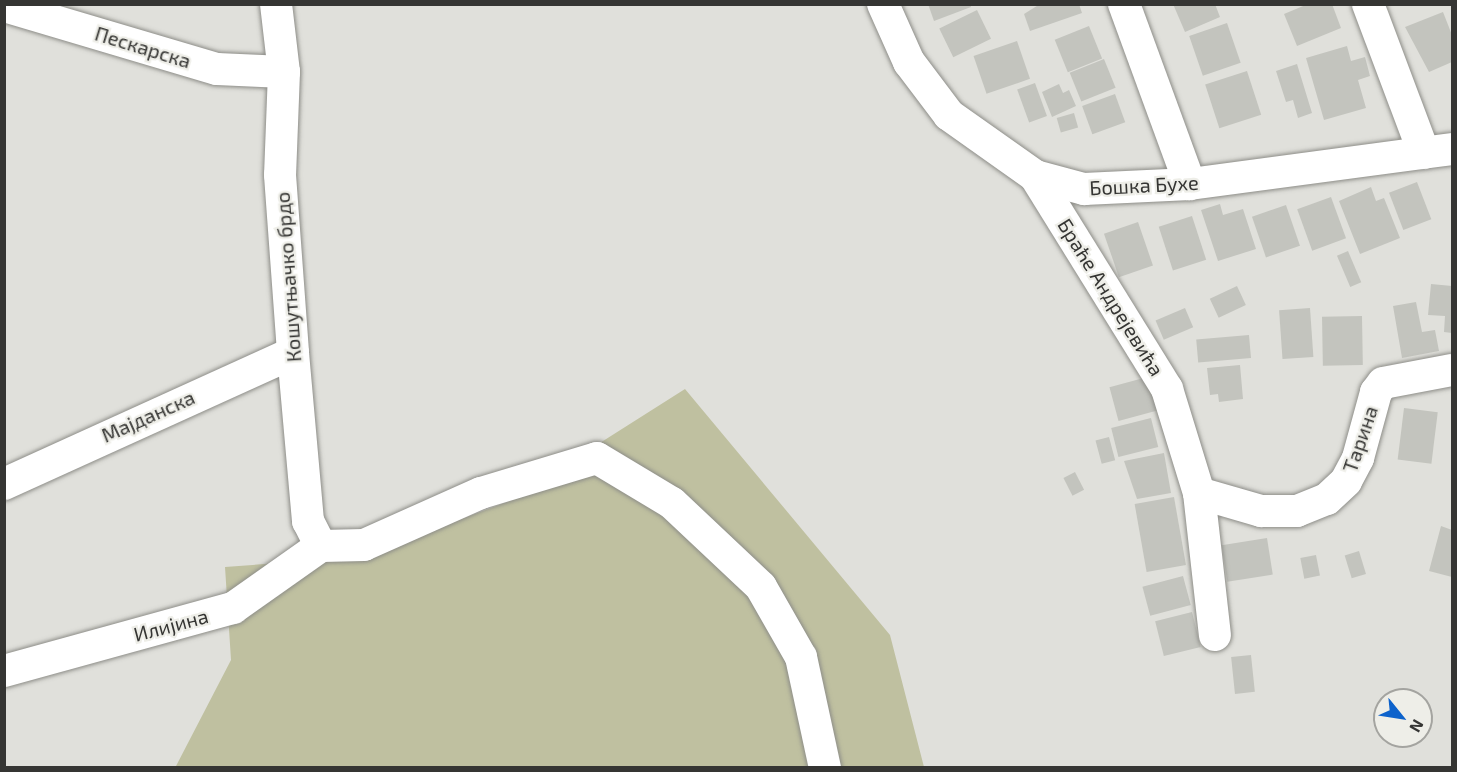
<!DOCTYPE html>
<meta charset="utf-8">
<style>
body{margin:0}
#map{position:relative;width:1457px;height:772px;overflow:hidden;background:#e0e0db;font-family:"Exo 2",sans-serif}
div>[style]{position:absolute}
.green>*{inset:0;background:#bfc0a0}
.building>*{inset:0;background:#c3c4be;transform-origin:0 0}
.roads{filter:drop-shadow(0 0 2px #8d8d88) drop-shadow(0 0 2px #8d8d88)}
.minor>*{height:32px;margin:-16px;padding:0 16px;transform-origin:16px;border-radius:16px;background:#fff}
span{translate:-50% -50%;white-space:nowrap;text-align:center;line-height:1.15;-webkit-text-stroke:4.5px #eeeee8;paint-order:stroke}
.street-label{font-size:20px;color:#353533}
.frame{position:absolute;inset:0;border:6px solid #353533;pointer-events:none}
.north{position:absolute;left:1373px;top:688px;width:60px;height:60px;box-sizing:border-box;background:#eeeee8;border:2px solid #a4a4a0;border-radius:50%;rotate:120deg;font-size:16px;font-weight:700;line-height:24px;text-align:center;color:#353533}
.north::after{content:'';display:block;margin:auto;width:21px;height:27px;background:#0d62cb;clip-path:polygon(50% 0,100% 100%,50% 72%,0 100%)}
</style>
<div id="map">
<div class="green">
<div style="clip-path:polygon(685px 389px,890px 635px,924px 767px,175px 768px,231px 660px,225px 567px,359px 557px,507px 502px)"></div>
</div>
<div class="building">
<div style="clip-path:polygon(928px 4px,970px 4px,971px 7px,934px 21px)"></div>
<div style="clip-path:polygon(1040px 4px,1079px 4px,1082px 13px,1030px 31px,1024px 14px)"></div>
<div style="clip-path:polygon(1173px 4px,1215px 4px,1220px 17px,1185px 32px)"></div>
<div style="clip-path:polygon(1308px 4px,1332px 4px,1341px 28px,1297px 46px,1284px 14px)"></div>
<div style="left:977px;top:10px;width:32px;height:42px;rotate:64deg"></div>
<div style="clip-path:polygon(1443px 12px,1452px 35px,1452px 62px,1429px 72px,1405px 27px)"></div>
<div style="left:1227px;top:23px;width:42px;height:40px;rotate:71deg"></div>
<div style="left:1089px;top:26px;width:35px;height:37px;rotate:68deg"></div>
<div style="left:1017px;top:41px;width:40px;height:46px;rotate:71deg"></div>
<div style="clip-path:polygon(1347px 46px,1351px 61px,1365px 57px,1370px 76px,1358px 80px,1366px 108px,1324px 120px,1306px 58px)"></div>
<div style="left:1104px;top:59px;width:31px;height:37px;rotate:68deg"></div>
<div style="clip-path:polygon(1297px 64px,1312px 113px,1298px 118px,1293px 100px,1286px 102px,1276px 71px)"></div>
<div style="left:1247px;top:71px;width:46px;height:44px;rotate:72deg"></div>
<div style="left:1035px;top:83px;width:35px;height:19px;rotate:70deg"></div>
<div style="clip-path:polygon(1059px 84px,1063px 93px,1069px 90px,1076px 106px,1052px 117px,1042px 92px)"></div>
<div style="left:1115px;top:94px;width:30px;height:35px;rotate:70deg"></div>
<div style="left:1074px;top:113px;width:15px;height:18px;rotate:74deg"></div>
<div style="left:1417px;top:182px;width:40px;height:30px;rotate:69deg"></div>
<div style="clip-path:polygon(1371px 187px,1376px 201px,1384px 198px,1400px 238px,1360px 254px,1339px 201px)"></div>
<div style="left:1331px;top:197px;width:44px;height:36px;rotate:70deg"></div>
<div style="clip-path:polygon(1220px 204px,1223px 215px,1243px 209px,1256px 249px,1218px 261px,1201px 210px)"></div>
<div style="left:1286px;top:205px;width:43px;height:36px;rotate:71deg"></div>
<div style="left:1192px;top:216px;width:46px;height:35px;rotate:72deg"></div>
<div style="left:1138px;top:222px;width:46px;height:36px;rotate:71deg"></div>
<div style="left:1348px;top:251px;width:34px;height:12px;rotate:67deg"></div>
<div style="clip-path:polygon(1431px 284px,1452px 286px,1452px 333px,1444px 332px,1445px 316px,1428px 315px)"></div>
<div style="left:1237px;top:286px;width:21px;height:30px;rotate:65deg"></div>
<div style="clip-path:polygon(1416px 302px,1422px 332px,1435px 330px,1439px 351px,1402px 358px,1393px 306px)"></div>
<div style="left:1185px;top:308px;width:21px;height:32px;rotate:67deg"></div>
<div style="left:1310px;top:308px;width:49px;height:31px;rotate:86deg"></div>
<div style="left:1362px;top:316px;width:49px;height:40px;rotate:89deg"></div>
<div style="left:1249px;top:335px;width:23px;height:53px;rotate:85deg"></div>
<div style="clip-path:polygon(1240px 365px,1243px 399px,1219px 402px,1218px 394px,1210px 395px,1207px 368px)"></div>
<div style="left:1151px;top:376px;width:35px;height:43px;rotate:75deg"></div>
<div style="left:1404px;top:408px;width:34px;height:52px;rotate:7deg"></div>
<div style="left:1151px;top:418px;width:30px;height:41px;rotate:76deg"></div>
<div style="left:1109px;top:437px;width:24px;height:14px;rotate:75deg"></div>
<div style="clip-path:polygon(1164px 453px,1171px 493px,1137px 499px,1124px 461px)"></div>
<div style="left:1075px;top:472px;width:20px;height:13px;rotate:63deg"></div>
<div style="left:1174px;top:497px;width:69px;height:40px;rotate:80deg"></div>
<div style="clip-path:polygon(1441px 526px,1452px 530px,1452px 577px,1429px 571px)"></div>
<div style="left:1267px;top:538px;width:37px;height:46px;rotate:81deg"></div>
<div style="left:1359px;top:551px;width:24px;height:15px;rotate:73deg"></div>
<div style="left:1316px;top:555px;width:21px;height:16px;rotate:79deg"></div>
<div style="left:1183px;top:576px;width:30px;height:42px;rotate:75deg"></div>
<div style="left:1192px;top:612px;width:36px;height:38px;rotate:76deg"></div>
<div style="left:1251px;top:655px;width:37px;height:20px;rotate:84deg"></div>
</div>
<div class="roads">
<div class="minor">
<div style="left:276px;top:4px;width:68px;rotate:83.3deg"></div>
<div style="left:284px;top:72px;width:103px;rotate:92.2deg"></div>
<div style="left:280px;top:175px;width:178px;rotate:85.8deg"></div>
<div style="left:293px;top:353px;width:169px;rotate:84.9deg"></div>
<div style="left:308px;top:521px;width:28px;rotate:63deg"></div>
<div style="left:883px;top:4px;width:64px;rotate:65.9deg"></div>
<div style="left:909px;top:62px;width:66px;rotate:53deg"></div>
<div style="left:949px;top:115px;width:105px;rotate:35.3deg"></div>
<div style="left:1035px;top:176px;width:51px;rotate:14.9deg"></div>
<div style="left:1084px;top:189px;width:106px;rotate:-2.7deg"></div>
<div style="left:1190px;top:184px;width:264px;rotate:-7.6deg"></div>
<div style="left:1124px;top:4px;width:192px;rotate:69.9deg"></div>
<div style="left:1368px;top:4px;width:159px;rotate:69.4deg"></div>
<div style="left:4px;top:6px;width:222px;rotate:16.5deg"></div>
<div style="left:217px;top:69px;width:67px;rotate:2.6deg"></div>
<div style="left:1035px;top:176px;width:251px;rotate:58.2deg"></div>
<div style="left:1167px;top:389px;width:109px;rotate:72.9deg"></div>
<div style="left:1199px;top:493px;width:143px;rotate:83.6deg"></div>
<div style="left:4px;top:484px;width:317px;rotate:-24.4deg"></div>
<div style="left:1199px;top:493px;width:65px;rotate:16.2deg"></div>
<div style="left:1261px;top:511px;width:36px"></div>
<div style="left:1297px;top:511px;width:32px;rotate:-22deg"></div>
<div style="left:1327px;top:499px;width:26px;rotate:-43deg"></div>
<div style="left:1346px;top:481px;width:26px;rotate:-62deg"></div>
<div style="left:1358px;top:458px;width:68px;rotate:-74.7deg"></div>
<div style="left:1376px;top:392px;width:11px;rotate:-52deg"></div>
<div style="left:1383px;top:383px;width:70px;rotate:-10.7deg"></div>
<div style="left:321px;top:546px;width:43px;rotate:-1.3deg"></div>
<div style="left:364px;top:545px;width:128px;rotate:-24deg"></div>
<div style="left:481px;top:493px;width:121px;rotate:-16.8deg"></div>
<div style="left:597px;top:458px;width:87px;rotate:31deg"></div>
<div style="left:672px;top:503px;width:122px;rotate:43.3deg"></div>
<div style="left:761px;top:587px;width:81px;rotate:60.3deg"></div>
<div style="left:801px;top:657px;width:114px;rotate:77.8deg"></div>
<div style="left:4px;top:671px;width:238px;rotate:-15.4deg"></div>
<div style="left:233px;top:608px;width:108px;rotate:-35.2deg"></div>
</div>
</div>
<div class="street-label">
<span style="left:143px;top:47px;rotate:17deg">Пескарска</span>
<span style="left:1144px;top:185px;rotate:-3deg">Бошка Бухе</span>
<span style="left:288px;top:277px;rotate:-94deg">Кошутњачко брдо</span>
<span style="left:1111px;top:297px;rotate:58deg">Браће Андрејевића</span>
<span style="left:148px;top:416px;rotate:-24deg">Мајданска</span>
<span style="left:1360px;top:439px;rotate:-71deg">Тарина</span>
<span style="left:171px;top:625px;rotate:-15deg">Илијина</span>
</div>
<div class="frame"></div>
<div class="north">N</div>
</div>
